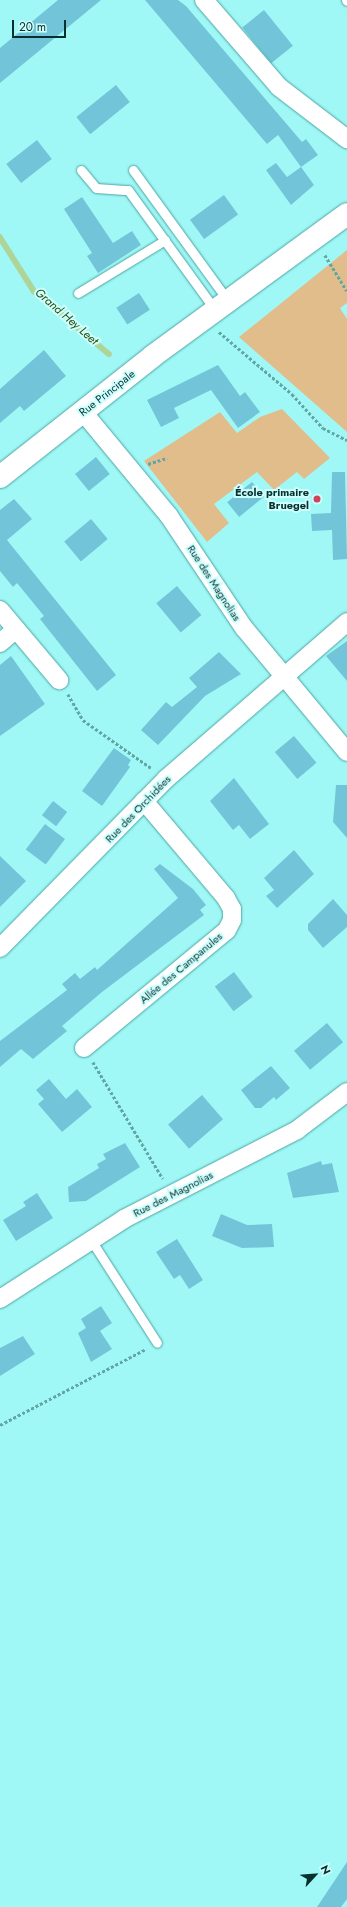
<!DOCTYPE html>
<meta charset="utf-8">
<style>
body{margin:0}
#map{position:relative;width:347px;height:1907px;overflow:hidden;background:#a0f8f6;font-family:Jost,sans-serif}
div>[style]{position:absolute}
.green>*{inset:0;background:#e2bd8c}
.stream>*{height:5.5px;margin:-2.75px;padding:0 2.75px;transform-origin:2.75px;border-radius:2.75px;background:#aed597}
.building>*{inset:0;background:#72c5d8;transform-origin:0 0}
.path>*{height:2.5px;margin-top:-1.25px;transform-origin:0;background:repeating-linear-gradient(90deg,#61a6a4 0 3px,transparent 0 5px)}
.roads{filter:drop-shadow(0 0 1px #4ca5a3) drop-shadow(0 0 1px #4ca5a3)}
.lane>*{height:9px;margin:-4.5px;padding:0 4.5px;transform-origin:4.5px;border-radius:4.5px;background:#fff}
.street>*{height:18px;margin:-9px;padding:0 9px;transform-origin:9px;border-radius:9px;background:#fff}
.secondary>*{height:22px;margin:-11px;padding:0 11px;transform-origin:11px;border-radius:11px;background:#fff}
.dots>*{width:11px;height:11px;translate:-50% -50%;box-sizing:border-box;border:2px solid #ccfffd;border-radius:50%}
span{translate:-50% -50%;white-space:nowrap;text-align:center;line-height:1.15;-webkit-text-stroke:4px #ccfffd;paint-order:stroke}
.street-label{font-size:11px;color:#08302f}
.poi-label{font-size:11px;color:#08302f;font-weight:700}
.right{translate:-100% -50%;text-align:right}
.water-label{font-size:12px;color:#2c4e0f;font-style:italic}
.north{position:absolute;left:295px;top:1855px;width:40px;height:40px;-webkit-text-stroke:3px #ccfffd;paint-order:stroke;rotate:64deg;font-size:11px;font-weight:700;line-height:16px;text-align:center;color:#08302f}
.north::after{content:'';display:block;margin:auto;width:14px;height:18px;background:#08302f;clip-path:polygon(50% 0,100% 100%,50% 72%,0 100%)}
.scale{position:absolute;left:12px;top:20px;width:54px;height:18px;box-sizing:border-box;border:2px solid #08302f;border-top:0;padding-left:5px;font-size:12px;line-height:14px;white-space:nowrap;color:#08302f;-webkit-text-stroke:3px #ccfffd;paint-order:stroke}
</style>
<div id="map">
<div class="green">
<div style="clip-path:polygon(347px 250px,347px 303px,340px 308px,347px 319px,347px 432px,239px 337px)"></div>
<div style="clip-path:polygon(282px 409px,330px 458px,304px 479px,297px 472px,274px 490px,257px 472px,214px 504px,229px 523px,207px 542px,144px 461px,220px 412px,237px 433px,260px 417px)"></div>
</div>
<div class="stream">
<div style="left:0;top:237px;width:64px;rotate:57.8deg"></div>
<div style="left:34px;top:291px;width:98px;rotate:40deg"></div>
</div>
<div class="building">
<div style="clip-path:polygon(58px 0,101px 0,0 83px,0 48px)"></div>
<div style="clip-path:polygon(145px 0,178px 0,186px 6px,302px 142px,306px 139px,318px 155px,301px 167px,278px 135px,267px 144px)"></div>
<div style="left:264px;top:10px;width:46px;height:28px;rotate:51deg"></div>
<div style="left:116px;top:85px;width:22px;height:51px;rotate:51deg"></div>
<div style="left:37px;top:140px;width:24px;height:39px;rotate:52deg"></div>
<div style="clip-path:polygon(276px 163px,287px 177px,301px 167px,314px 185px,291px 205px,266px 170px)"></div>
<div style="left:224px;top:195px;width:24px;height:42px;rotate:54deg"></div>
<div style="clip-path:polygon(82px 197px,113px 243px,132px 231px,141px 245px,98px 273px,87px 256px,92px 253px,64px 209px)"></div>
<div style="left:139px;top:293px;width:20px;height:27px;rotate:57deg"></div>
<div style="clip-path:polygon(44px 350px,66px 376px,24px 411px,20px 406px,0 423px,0 389px)"></div>
<div style="clip-path:polygon(218px 365px,240px 396px,245px 392px,260px 412px,238px 428px,211px 390px,174px 408px,179px 418px,161px 427px,147px 400px)"></div>
<div style="left:96px;top:457px;width:22px;height:27px;rotate:51deg"></div>
<div style="clip-path:polygon(332px 472px,345px 472px,347px 559px,333px 560px,332px 530px,312px 531px,311px 514px,331px 513px)"></div>
<div style="left:252px;top:482px;width:19px;height:32px;rotate:51deg"></div>
<div style="clip-path:polygon(14px 499px,32px 519px,7px 540px,116px 675px,97px 691px,40px 619px,44px 616px,17px 583px,13px 587px,0 571px,0 510px)"></div>
<div style="left:91px;top:519px;width:26px;height:35px;rotate:50deg"></div>
<div style="left:177px;top:586px;width:38px;height:27px;rotate:50deg"></div>
<div style="clip-path:polygon(347px 641px,347px 681px,326px 656px)"></div>
<div style="clip-path:polygon(219px 652px,241px 674px,205px 696px,158px 745px,141px 730px,166px 702px,172px 707px,197px 687px,189px 678px)"></div>
<div style="clip-path:polygon(11px 656px,45px 704px,0 736px,0 665px)"></div>
<div style="left:294px;top:736px;width:35px;height:25px;rotate:50deg"></div>
<div style="clip-path:polygon(114px 748px,131px 760px,128px 765px,130px 767px,102px 806px,82px 791px)"></div>
<div style="clip-path:polygon(234px 778px,269px 824px,250px 839px,239px 825px,233px 830px,210px 801px)"></div>
<div style="clip-path:polygon(336px 785px,347px 785px,347px 838px,333px 822px)"></div>
<div style="left:53px;top:801px;width:18px;height:18px;rotate:38deg"></div>
<div style="left:45px;top:824px;width:25px;height:32px;rotate:37deg"></div>
<div style="clip-path:polygon(294px 850px,314px 874px,277px 908px,266px 896px,274px 890px,264px 878px)"></div>
<div style="clip-path:polygon(0 856px,26px 881px,0 907px)"></div>
<div style="clip-path:polygon(160px 864px,193px 889px,206px 905px,200px 910px,204px 915px,102px 992px,62px 1026px,67px 1031px,33px 1059px,21px 1049px,0 1067px,0 1041px,67px 990px,62px 984px,75px 973px,80px 979px,95px 967px,97px 970px,178px 898px,154px 869px)"></div>
<div style="clip-path:polygon(333px 899px,347px 915px,347px 927px,323px 948px,308px 930px,308px 924px)"></div>
<div style="left:234px;top:972px;width:31px;height:24px;rotate:53deg"></div>
<div style="left:327px;top:1023px;width:25px;height:43px;rotate:50deg"></div>
<div style="clip-path:polygon(271px 1066px,290px 1088px,276px 1100px,274px 1097px,261px 1108px,255px 1108px,241px 1090px)"></div>
<div style="clip-path:polygon(49px 1079px,66px 1099px,77px 1089px,92px 1107px,62px 1132px,38px 1104px,44px 1099px,36px 1090px)"></div>
<div style="left:202px;top:1095px;width:32px;height:45px;rotate:49deg"></div>
<div style="clip-path:polygon(125px 1143px,140px 1167px,86px 1201px,69px 1202px,68px 1187px,99px 1168px,97px 1164px,106px 1159px,103px 1154px)"></div>
<div style="clip-path:polygon(321px 1161px,322px 1165px,332px 1163px,339px 1192px,293px 1198px,287px 1173px)"></div>
<div style="clip-path:polygon(37px 1193px,53px 1218px,16px 1241px,3px 1220px,26px 1206px,23px 1202px)"></div>
<div style="clip-path:polygon(221px 1214px,247px 1225px,272px 1224px,274px 1247px,242px 1248px,212px 1236px)"></div>
<div style="clip-path:polygon(177px 1239px,203px 1280px,189px 1289px,180px 1275px,174px 1279px,156px 1252px)"></div>
<div style="clip-path:polygon(101px 1306px,112px 1323px,100px 1331px,112px 1349px,91px 1362px,78px 1333px,86px 1328px,81px 1319px)"></div>
<div style="clip-path:polygon(23px 1336px,35px 1354px,0 1376px,0 1348px)"></div>
<div style="clip-path:polygon(347px 1862px,347px 1899px,341px 1907px,317px 1907px)"></div>
</div>
<div class="path">
<div style="left:325px;top:255px;width:42px;rotate:58.6deg"></div>
<div style="left:219px;top:332px;width:96px;rotate:40.3deg"></div>
<div style="left:292px;top:394px;width:46px;rotate:47.6deg"></div>
<div style="left:323px;top:428px;width:27px;rotate:27deg"></div>
<div style="left:148px;top:464px;width:20px;rotate:-18deg"></div>
<div style="left:68px;top:694px;width:30px;rotate:60deg"></div>
<div style="left:83px;top:720px;width:83px;rotate:35.2deg"></div>
<div style="left:93px;top:1062px;width:136px;rotate:59.1deg"></div>
<div style="left:0;top:1425px;width:165px;rotate:-27.5deg"></div>
</div>
<div class="roads">
<div class="lane">
<div style="left:346px;top:0;width:1px;rotate:45deg"></div>
<div style="left:81px;top:170px;width:23px;rotate:50deg"></div>
<div style="left:96px;top:188px;width:32px;rotate:4deg"></div>
<div style="left:128px;top:190px;width:150px;rotate:54deg"></div>
<div style="left:133px;top:170px;width:163px;rotate:54deg"></div>
<div style="left:78px;top:293px;width:102px;rotate:-31.3deg"></div>
<div style="left:91px;top:1240px;width:122px;rotate:57.3deg"></div>
</div>
<div class="street">
<div style="left:204px;top:0;width:115px;rotate:49.2deg"></div>
<div style="left:279px;top:87px;width:86px;rotate:37.4deg"></div>
<div style="left:83px;top:412px;width:135px;rotate:50.4deg"></div>
<div style="left:169px;top:516px;width:135px;rotate:56.2deg"></div>
<div style="left:244px;top:628px;width:161px;rotate:50.3deg"></div>
<div style="left:0;top:610px;width:92px;rotate:49.9deg"></div>
<div style="left:0;top:643px;width:21px;rotate:-41deg"></div>
<div style="left:0;top:948px;width:237px;rotate:-45.5deg"></div>
<div style="left:166px;top:779px;width:240px;rotate:-40.9deg"></div>
<div style="left:84px;top:1048px;width:185px;rotate:-39.5deg"></div>
<div style="left:227px;top:930px;width:11px;rotate:-63deg"></div>
<div style="left:232px;top:920px;width:11px;rotate:-90deg"></div>
<div style="left:232px;top:909px;width:13px;rotate:-119deg"></div>
<div style="left:226px;top:898px;width:127px;rotate:-130.2deg"></div>
<div style="left:0;top:1299px;width:148px;rotate:-32.8deg"></div>
<div style="left:124px;top:1219px;width:195px;rotate:-27.2deg"></div>
<div style="left:297px;top:1130px;width:63px;rotate:-37.2deg"></div>
</div>
<div class="secondary">
<div style="left:0;top:477px;width:195px;rotate:-38.3deg"></div>
<div style="left:153px;top:356px;width:240px;rotate:-36.2deg"></div>
</div>
</div>
<div class="dots">
<div style="left:317px;top:499px;background:#d2425c"></div>
</div>
<div class="street-label">
<span style="left:107px;top:393px;rotate:-38deg">Rue Principale</span>
<span style="left:214px;top:583px;rotate:57deg">Rue des Magnolias</span>
<span style="left:138px;top:809px;rotate:-46deg">Rue des Orchidées</span>
<span style="left:181px;top:968px;rotate:-40deg">Allée des Campanules</span>
<span style="left:173px;top:1194px;rotate:-27deg">Rue des Magnolias</span>
</div>
<div class="poi-label">
<span class="right" style="left:309px;top:499px">École primaire<br>Bruegel</span>
</div>
<div class="water-label">
<span style="left:66px;top:317px;rotate:41deg">Grand Hey Leet</span>
</div>
<div class="north">N</div>
<div class="scale">20 m</div>
</div>
